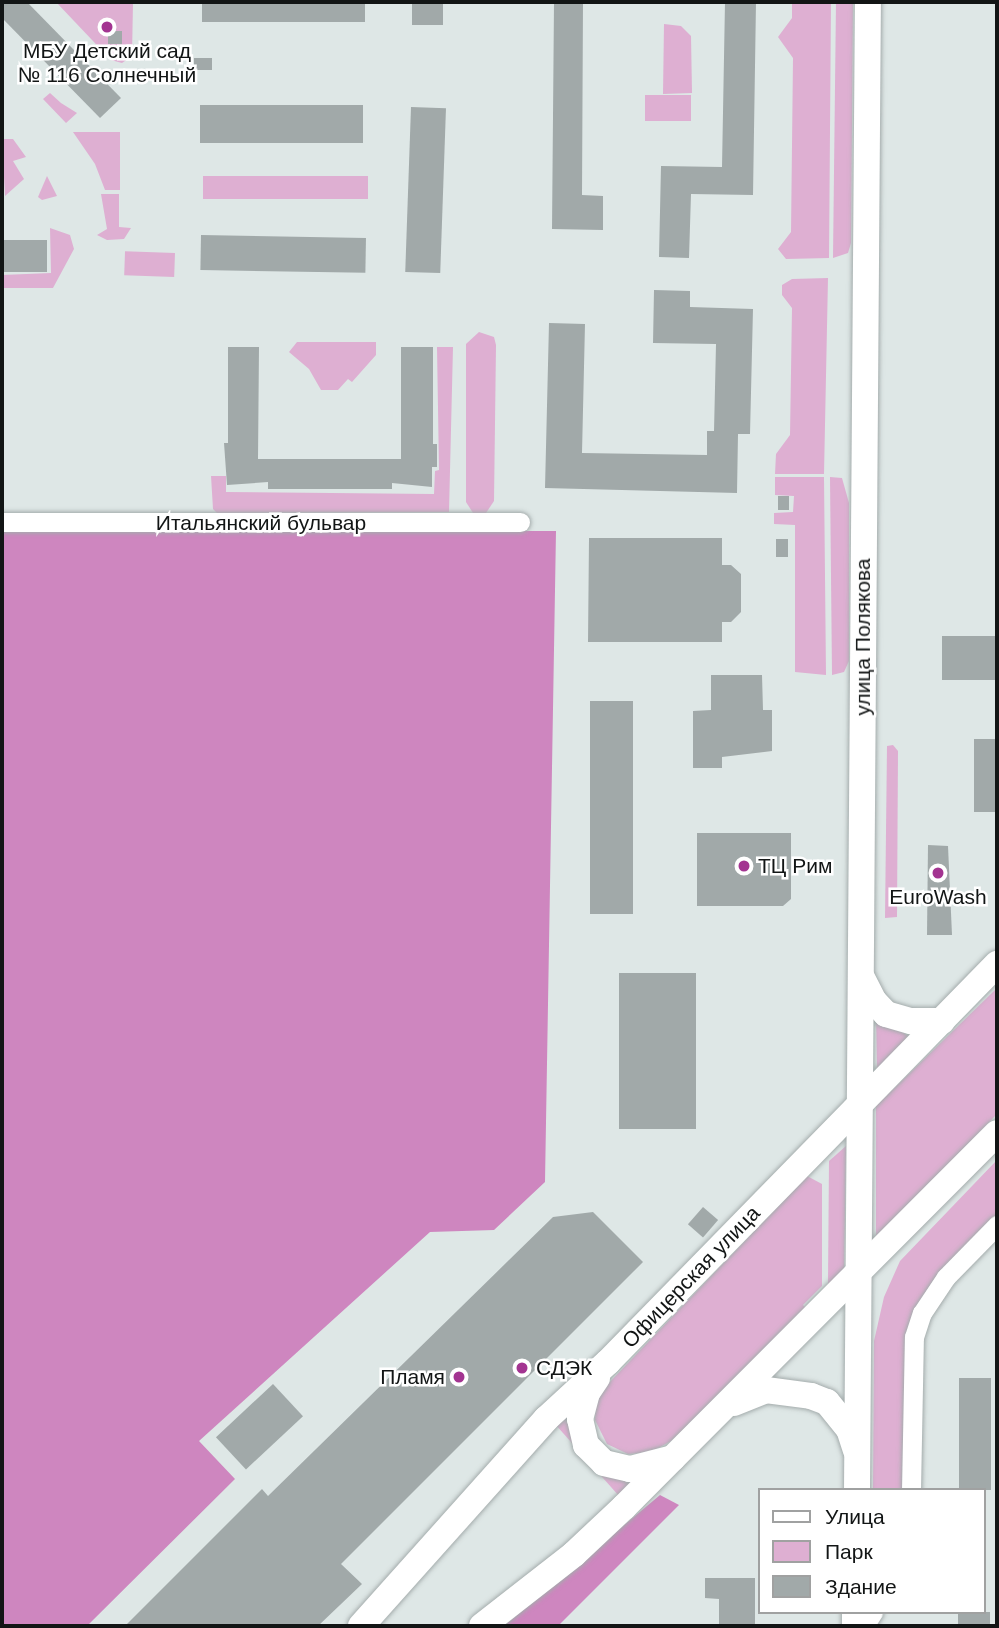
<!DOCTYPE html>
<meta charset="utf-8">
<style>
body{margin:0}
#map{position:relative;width:999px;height:1628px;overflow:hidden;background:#dee7e6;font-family:Helvetica,sans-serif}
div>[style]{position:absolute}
.green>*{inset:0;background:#deafd2;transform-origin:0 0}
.forest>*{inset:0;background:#ce86bf}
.building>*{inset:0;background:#a1a9a9;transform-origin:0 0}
.roads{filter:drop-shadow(0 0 2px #a4acac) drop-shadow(0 0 2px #a4acac)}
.minor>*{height:19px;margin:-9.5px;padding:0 9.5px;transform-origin:9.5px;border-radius:9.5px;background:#fff}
.major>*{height:26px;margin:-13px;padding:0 13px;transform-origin:13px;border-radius:13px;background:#fff}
.dots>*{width:19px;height:19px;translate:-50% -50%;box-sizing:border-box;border:4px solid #fff;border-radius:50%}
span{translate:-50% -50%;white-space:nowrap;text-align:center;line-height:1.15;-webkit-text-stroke:5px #fff;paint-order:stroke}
.poi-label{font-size:21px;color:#121515}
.left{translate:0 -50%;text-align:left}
.right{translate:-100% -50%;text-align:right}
.street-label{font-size:21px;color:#121515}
.frame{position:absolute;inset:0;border:4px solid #121515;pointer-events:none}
.legend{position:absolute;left:758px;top:1488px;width:228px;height:126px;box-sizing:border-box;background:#fff;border:2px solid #a0a1a1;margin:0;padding:9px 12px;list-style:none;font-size:21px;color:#121515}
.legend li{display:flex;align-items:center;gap:14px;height:35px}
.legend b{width:35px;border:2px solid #a0a1a1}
</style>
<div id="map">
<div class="green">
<div style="clip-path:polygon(56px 2px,133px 2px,132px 56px,122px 63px,111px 60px)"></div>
<div style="clip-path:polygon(792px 2px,831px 2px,829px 258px,786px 259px,778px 249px,791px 232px,793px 58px,778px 37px,792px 18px)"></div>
<div style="clip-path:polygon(836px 2px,853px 2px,851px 243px,848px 253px,833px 258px)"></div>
<div style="clip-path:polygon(664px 24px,681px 26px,691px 36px,692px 93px,663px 94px)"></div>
<div style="clip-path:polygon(50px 93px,61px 103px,77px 113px,66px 123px,43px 99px)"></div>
<div style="left:691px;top:95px;width:26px;height:46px;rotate:90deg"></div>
<div style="clip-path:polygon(73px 132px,120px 132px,120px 190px,105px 190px,95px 164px)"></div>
<div style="clip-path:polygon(2px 139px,13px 139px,26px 157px,13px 161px,24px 179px,5px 196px)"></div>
<div style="clip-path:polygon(47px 176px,57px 196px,42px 200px,38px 197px)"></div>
<div style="left:203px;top:176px;width:165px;height:23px"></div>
<div style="clip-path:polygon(101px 194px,119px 194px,119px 227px,131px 228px,124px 239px,107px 240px,97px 235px,107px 229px)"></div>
<div style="clip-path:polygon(50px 228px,70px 235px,74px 249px,53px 288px,2px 288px,2px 275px,51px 273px)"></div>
<div style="left:175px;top:253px;width:24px;height:50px;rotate:92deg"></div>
<div style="clip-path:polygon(828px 278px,824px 474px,775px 474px,776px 454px,790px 435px,792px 308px,782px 295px,782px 285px,792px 279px)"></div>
<div style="clip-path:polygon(479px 332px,494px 337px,496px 345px,494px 501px,486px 513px,473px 513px,466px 502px,466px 344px)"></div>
<div style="clip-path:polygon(297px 342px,376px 342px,376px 355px,352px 382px,348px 379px,338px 390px,321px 390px,309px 369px,289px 352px)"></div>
<div style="clip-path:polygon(437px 347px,453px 347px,449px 512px,217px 513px,213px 509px,211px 476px,226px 476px,226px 492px,434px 494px,435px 471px,439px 470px)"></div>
<div style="clip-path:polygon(775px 477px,824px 477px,826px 675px,795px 672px,795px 525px,774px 524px,774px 513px,793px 512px,794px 496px,775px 495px)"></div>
<div style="clip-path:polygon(830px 477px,842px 478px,849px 503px,849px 661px,844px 672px,832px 675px)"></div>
<div style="clip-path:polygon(893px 745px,898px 751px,897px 917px,885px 918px,887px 746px)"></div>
<div style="clip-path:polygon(997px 988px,997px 1114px,876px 1239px,876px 1106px)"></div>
<div style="clip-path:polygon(876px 1013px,909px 1037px,877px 1070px)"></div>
<div style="clip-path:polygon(846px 1146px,844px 1275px,832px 1287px,828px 1283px,829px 1161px)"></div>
<div style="clip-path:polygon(997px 1160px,997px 1218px,923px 1299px,908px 1490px,873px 1490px,874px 1341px,884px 1297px,900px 1261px)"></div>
<div style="clip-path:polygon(807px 1176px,822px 1184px,822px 1286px,803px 1305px,808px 1310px,671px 1441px,651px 1452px,628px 1454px,607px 1444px,595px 1420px,596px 1401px,606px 1386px)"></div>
<div style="clip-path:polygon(574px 1405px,576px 1424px,635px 1481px,619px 1496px,555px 1424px)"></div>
</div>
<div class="forest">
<div style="clip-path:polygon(2px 531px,556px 531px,545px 1182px,494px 1230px,430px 1232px,199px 1441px,235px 1479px,87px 1626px,2px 1626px)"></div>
<div style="clip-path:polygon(660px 1495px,679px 1505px,558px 1626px,504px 1626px)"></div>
</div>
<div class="building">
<div style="clip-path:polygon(2px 2px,27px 2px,121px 98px,100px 118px,2px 18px)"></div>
<div style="left:202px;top:2px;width:163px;height:20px"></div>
<div style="left:412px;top:2px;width:31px;height:23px"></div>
<div style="clip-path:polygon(554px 2px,583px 2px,582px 195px,603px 196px,603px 230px,552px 229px)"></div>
<div style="clip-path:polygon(725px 2px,756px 2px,753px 195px,691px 194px,689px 258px,659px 257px,661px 166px,722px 167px)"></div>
<div style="left:108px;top:31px;width:14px;height:13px"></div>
<div style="left:194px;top:58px;width:18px;height:12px"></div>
<div style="left:200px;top:105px;width:163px;height:38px"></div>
<div style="left:411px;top:107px;width:35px;height:165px;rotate:2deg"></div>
<div style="left:201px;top:235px;width:165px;height:35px;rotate:1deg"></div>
<div style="left:2px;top:240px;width:45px;height:32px"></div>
<div style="clip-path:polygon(654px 290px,690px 291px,690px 307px,753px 309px,750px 434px,738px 434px,737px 493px,545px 488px,549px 323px,585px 324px,582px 453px,707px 455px,707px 431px,714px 431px,716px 344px,653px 343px)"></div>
<div style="clip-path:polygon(228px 347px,259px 347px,258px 459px,401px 459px,401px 347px,433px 347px,433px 444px,437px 444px,437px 467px,432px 467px,432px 487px,392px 483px,392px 489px,268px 489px,268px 482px,227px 485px,224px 443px,228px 443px)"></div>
<div style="left:778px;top:496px;width:11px;height:14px"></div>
<div style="clip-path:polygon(589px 538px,722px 538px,722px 565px,731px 565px,741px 574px,741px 612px,731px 622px,722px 622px,722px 642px,588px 642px)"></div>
<div style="left:776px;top:539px;width:12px;height:18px"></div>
<div style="left:997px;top:636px;width:44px;height:55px;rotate:90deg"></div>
<div style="clip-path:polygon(711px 675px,762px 675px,763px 710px,772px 710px,772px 751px,722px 757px,722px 768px,693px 768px,693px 711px,711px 710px)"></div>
<div style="left:590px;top:701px;width:43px;height:213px"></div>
<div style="left:974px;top:739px;width:23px;height:73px"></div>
<div style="clip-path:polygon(697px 833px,791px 833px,791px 899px,783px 906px,697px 906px)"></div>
<div style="clip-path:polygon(928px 845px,948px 846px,952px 935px,927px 935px)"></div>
<div style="left:619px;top:973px;width:77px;height:156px"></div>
<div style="left:703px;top:1207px;width:20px;height:23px;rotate:41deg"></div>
<div style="clip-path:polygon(593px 1212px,643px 1262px,341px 1564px,362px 1584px,318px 1626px,125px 1626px,262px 1489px,268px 1496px,553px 1217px)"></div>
<div style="left:959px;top:1378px;width:32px;height:112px"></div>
<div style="left:273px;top:1384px;width:44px;height:78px;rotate:47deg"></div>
<div style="clip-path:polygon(705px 1578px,755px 1578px,755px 1626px,719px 1626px,719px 1599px,705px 1598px)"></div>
<div style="left:958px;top:1612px;width:32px;height:14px"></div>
</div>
<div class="roads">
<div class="minor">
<div style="left:2px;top:522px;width:518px"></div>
<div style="left:911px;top:1490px;width:153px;rotate:-88.9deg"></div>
<div style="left:914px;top:1337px;width:25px;rotate:-72deg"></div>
<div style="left:922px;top:1313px;width:43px;rotate:-56.3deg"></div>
<div style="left:946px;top:1277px;width:73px;rotate:-45.6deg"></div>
<div style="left:864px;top:1626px;width:17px;rotate:-57deg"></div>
</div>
<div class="major">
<div style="left:862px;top:978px;width:25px;rotate:63deg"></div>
<div style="left:873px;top:1000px;width:19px;rotate:47deg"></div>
<div style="left:886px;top:1014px;width:26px;rotate:16deg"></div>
<div style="left:911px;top:1021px;width:31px"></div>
<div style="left:597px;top:1378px;width:18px;rotate:124deg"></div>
<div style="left:587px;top:1393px;width:27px;rotate:105deg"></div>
<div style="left:580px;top:1419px;width:27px;rotate:77deg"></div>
<div style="left:586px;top:1445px;width:25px;rotate:45deg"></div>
<div style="left:604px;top:1463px;width:27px;rotate:13deg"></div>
<div style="left:630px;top:1469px;width:44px;rotate:-14.3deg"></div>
<div style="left:734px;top:1403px;width:35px;rotate:-22deg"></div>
<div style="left:766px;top:1390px;width:45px;rotate:7.6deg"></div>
<div style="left:811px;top:1396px;width:17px;rotate:21deg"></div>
<div style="left:827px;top:1402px;width:35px;rotate:51deg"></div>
<div style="left:849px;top:1429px;width:22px;rotate:72deg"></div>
<div style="left:857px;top:1490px;width:1488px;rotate:-89.58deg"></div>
<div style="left:361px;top:1626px;width:278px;rotate:-48.2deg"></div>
<div style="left:546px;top:1419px;width:84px;rotate:-42.6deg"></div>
<div style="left:608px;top:1362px;width:557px;rotate:-45.66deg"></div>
<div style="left:482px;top:1626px;width:117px;rotate:-38deg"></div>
<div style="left:574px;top:1554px;width:69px;rotate:-43.2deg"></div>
<div style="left:624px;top:1507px;width:528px;rotate:-45.08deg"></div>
<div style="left:855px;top:1626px;width:14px;rotate:-90deg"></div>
</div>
</div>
<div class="dots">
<div style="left:107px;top:27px;background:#a33491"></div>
<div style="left:744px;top:866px;background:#a33491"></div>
<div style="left:938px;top:873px;background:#a33491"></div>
<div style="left:522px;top:1368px;background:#a33491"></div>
<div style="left:459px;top:1377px;background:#a33491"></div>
</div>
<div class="poi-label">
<span style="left:107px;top:63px">МБУ Детский сад<br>№ 116 Солнечный</span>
<span class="left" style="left:758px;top:866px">ТЦ Рим</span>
<span style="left:938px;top:897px">EuroWash</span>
<span class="left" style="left:536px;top:1368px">СДЭК</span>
<span class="right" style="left:445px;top:1377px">Пламя</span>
</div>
<div class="street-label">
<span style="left:261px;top:523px">Итальянский бульвар</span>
<span style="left:863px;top:637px;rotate:-90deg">улица Полякова</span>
<span style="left:691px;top:1277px;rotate:-46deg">Офицерская улица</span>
</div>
<div class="frame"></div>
<ul class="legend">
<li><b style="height:9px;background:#fff"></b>Улица</li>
<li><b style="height:19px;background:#deafd2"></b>Парк</li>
<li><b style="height:19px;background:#a1a9a9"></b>Здание</li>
</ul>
</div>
